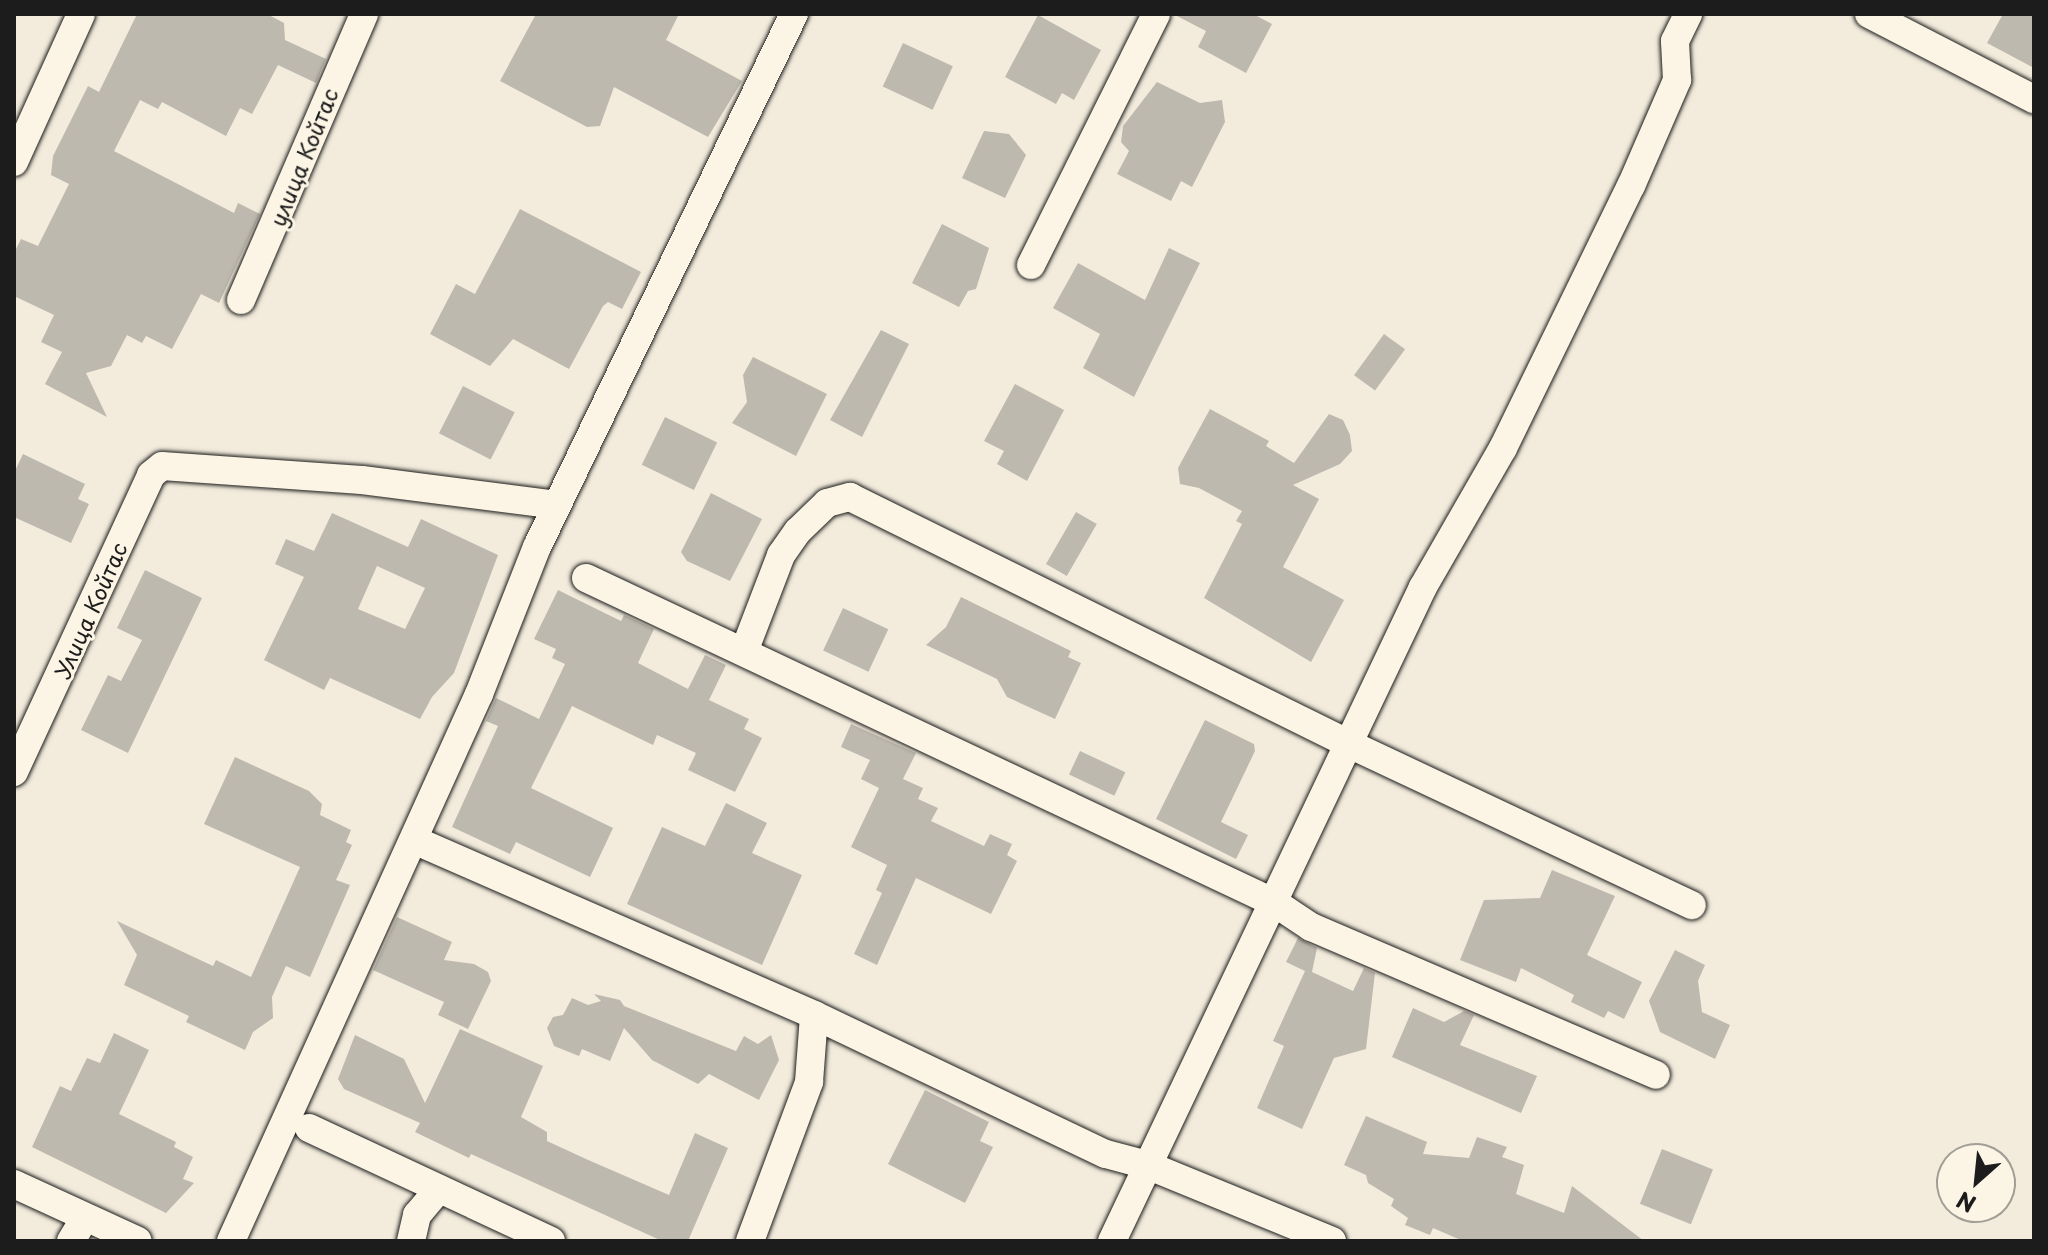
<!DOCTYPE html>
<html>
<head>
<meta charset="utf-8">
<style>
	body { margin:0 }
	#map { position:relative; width:2048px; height:1255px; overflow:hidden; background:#f3ecdd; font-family:"Playpen Sans",sans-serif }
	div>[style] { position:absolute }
	.building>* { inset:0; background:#beb9ae; transform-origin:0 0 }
	.roads { filter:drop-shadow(0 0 2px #1c1c1c) drop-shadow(0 0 2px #1c1c1c) }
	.minor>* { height:28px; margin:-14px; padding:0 14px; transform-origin:14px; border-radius:14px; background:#fcf5e5 }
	span { translate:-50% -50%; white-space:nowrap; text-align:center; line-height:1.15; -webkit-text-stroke:6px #fcf5e5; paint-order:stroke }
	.street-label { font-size:22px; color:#1c1c1c }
	.frame { position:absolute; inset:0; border:16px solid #1c1c1c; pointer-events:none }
	.north { position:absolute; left:1936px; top:1143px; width:80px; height:80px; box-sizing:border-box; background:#fcf5e5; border:2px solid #a29e95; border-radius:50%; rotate:207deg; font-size:22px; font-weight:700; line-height:32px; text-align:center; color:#1c1c1c }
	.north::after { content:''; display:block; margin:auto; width:28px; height:36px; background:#1c1c1c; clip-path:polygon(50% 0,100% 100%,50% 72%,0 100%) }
</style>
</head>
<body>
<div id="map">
	<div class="building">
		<i style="clip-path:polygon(137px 14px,267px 14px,284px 23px,285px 40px,326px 59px,316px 83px,278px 65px,252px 114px,240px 108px,226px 136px,162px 102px,158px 109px,140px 100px,114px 151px,234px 213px,238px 203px,260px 214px,219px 303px,201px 294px,172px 349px,146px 336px,142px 343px,127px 335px,111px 366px,86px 373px,107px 417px,45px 384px,62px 352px,41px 342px,54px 315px,14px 296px,14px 253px,21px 239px,38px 246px,69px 184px,51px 175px,53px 156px,88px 86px,99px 92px)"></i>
		<i style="clip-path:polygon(536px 14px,679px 14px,666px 40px,742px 81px,708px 137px,614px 87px,600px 126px,587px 127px,500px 81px)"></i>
		<i style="clip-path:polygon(1173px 14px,1253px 14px,1272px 24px,1246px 73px,1198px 47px,1206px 31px)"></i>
		<i style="clip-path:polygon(2003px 14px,2034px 14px,2034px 68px,1987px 43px)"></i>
		<i style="clip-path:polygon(1038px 15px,1101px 50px,1074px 100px,1062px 93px,1056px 104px,1005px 77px)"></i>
		<i style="left:903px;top:43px;width:55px;height:48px;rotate:25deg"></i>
		<i style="clip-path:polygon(1157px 82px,1200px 103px,1222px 100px,1225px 122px,1192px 187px,1181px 181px,1171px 201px,1117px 174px,1129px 151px,1121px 142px,1123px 126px)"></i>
		<i style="clip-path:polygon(984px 131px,1009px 134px,1026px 155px,1005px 198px,962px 178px)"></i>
		<i style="clip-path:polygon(520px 209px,641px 272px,622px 309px,608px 302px,603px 306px,569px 369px,513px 339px,490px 366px,430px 334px,456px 284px,475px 294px)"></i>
		<i style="clip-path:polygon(942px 224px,989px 248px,976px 289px,968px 291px,959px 307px,912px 283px)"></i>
		<i style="clip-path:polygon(1169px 248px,1200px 263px,1134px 397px,1083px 368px,1100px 334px,1053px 308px,1078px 263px,1145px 300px)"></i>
		<i style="clip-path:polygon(881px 330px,909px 344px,862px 437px,830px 420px)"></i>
		<i style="left:1384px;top:334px;width:26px;height:51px;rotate:36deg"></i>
		<i style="clip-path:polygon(753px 357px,827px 394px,796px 456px,732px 423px,747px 402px,743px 375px)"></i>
		<i style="clip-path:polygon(1015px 384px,1064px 410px,1027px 481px,997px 464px,1004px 451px,984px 441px)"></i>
		<i style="left:463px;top:386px;width:58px;height:53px;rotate:27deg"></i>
		<i style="clip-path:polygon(1210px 409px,1269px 441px,1266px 446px,1294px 463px,1329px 414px,1343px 420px,1350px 435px,1352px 451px,1340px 464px,1293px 485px,1319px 499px,1283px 567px,1344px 600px,1311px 662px,1204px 598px,1242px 524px,1236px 521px,1242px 511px,1199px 488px,1180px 484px,1178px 468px)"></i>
		<i style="left:665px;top:417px;width:58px;height:53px;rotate:26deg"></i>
		<i style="clip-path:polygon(23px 454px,85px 484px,78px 499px,89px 504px,71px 543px,14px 517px,14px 473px)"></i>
		<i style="clip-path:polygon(711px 493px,762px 519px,730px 581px,687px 561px,681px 552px)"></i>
		<i style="left:1076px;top:512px;width:24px;height:60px;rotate:30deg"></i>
		<i style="clip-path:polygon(evenodd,332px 513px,408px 547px,421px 519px,498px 555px,454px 673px,432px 697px,420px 719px,330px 678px,324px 690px,264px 660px,304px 577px,275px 564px,286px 539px,314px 551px,332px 513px,377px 566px,425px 588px,405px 629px,358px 609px,377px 566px)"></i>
		<i style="clip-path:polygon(145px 570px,202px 598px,128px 753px,81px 730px,108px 675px,121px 681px,142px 640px,117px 628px)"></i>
		<i style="clip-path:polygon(558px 590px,621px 621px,624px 615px,654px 629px,638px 663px,688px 689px,705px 655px,726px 665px,709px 700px,749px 719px,744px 729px,762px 738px,735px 792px,688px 770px,696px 753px,657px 735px,653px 745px,572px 706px,531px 788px,613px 828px,590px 877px,516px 842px,510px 854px,452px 827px,498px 726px,486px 721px,496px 698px,539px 719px,565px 664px,552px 658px,556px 649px,534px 639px)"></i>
		<i style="clip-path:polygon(961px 597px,1071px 651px,1068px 657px,1081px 663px,1055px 719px,1007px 697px,997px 679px,926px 645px,946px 627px)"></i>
		<i style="left:843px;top:608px;width:50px;height:47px;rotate:25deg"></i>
		<i style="clip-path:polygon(1205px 720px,1254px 744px,1255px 751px,1221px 822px,1248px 835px,1236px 859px,1156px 819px)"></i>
		<i style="clip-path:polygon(851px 724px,916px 753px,903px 779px,923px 788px,918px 799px,938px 808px,931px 821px,984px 846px,990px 834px,1012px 844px,1007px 855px,1017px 861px,991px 914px,916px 878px,877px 965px,854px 954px,882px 893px,876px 890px,887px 865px,851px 847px,879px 788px,861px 779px,870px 760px,841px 747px)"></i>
		<i style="left:1080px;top:751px;width:50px;height:26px;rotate:25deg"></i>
		<i style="clip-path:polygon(235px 757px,309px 791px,322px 804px,320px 815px,351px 830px,346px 842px,352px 845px,336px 880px,350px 885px,310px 977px,286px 966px,272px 997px,273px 1018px,253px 1032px,245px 1050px,186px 1022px,189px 1016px,124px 985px,137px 955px,117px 921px,213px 966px,216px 960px,251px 977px,300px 867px,204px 824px)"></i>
		<i style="clip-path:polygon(726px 803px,767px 823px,752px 853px,802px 875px,762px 965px,627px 904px,662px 827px,705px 846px)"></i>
		<i style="clip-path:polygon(1552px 870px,1615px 896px,1587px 955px,1642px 982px,1624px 1019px,1608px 1011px,1604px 1018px,1594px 1013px,1571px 1002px,1574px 995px,1521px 968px,1516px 982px,1460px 960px,1484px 900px,1540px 898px)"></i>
		<i style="clip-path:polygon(397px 917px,452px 942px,444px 960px,474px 964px,488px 972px,491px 981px,468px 1029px,438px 1015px,444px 1002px,373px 970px)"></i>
		<i style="clip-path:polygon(1298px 938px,1317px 948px,1312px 972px,1353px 991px,1364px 968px,1375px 973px,1366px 1049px,1334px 1058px,1302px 1129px,1257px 1108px,1284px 1046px,1273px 1041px,1305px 971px,1286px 962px)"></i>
		<i style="clip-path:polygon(1675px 950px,1705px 965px,1698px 981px,1702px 1012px,1730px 1025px,1715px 1059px,1660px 1032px,1649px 1001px)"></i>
		<i style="clip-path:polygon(594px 994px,620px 1000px,624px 1006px,736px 1051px,744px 1036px,758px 1044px,771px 1035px,779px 1060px,759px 1100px,709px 1074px,698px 1084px,652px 1060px,624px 1028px,610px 1061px,582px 1049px,579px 1056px,554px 1046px,547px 1028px,553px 1017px,563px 1015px,572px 998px,588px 1005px,601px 1001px)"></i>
		<i style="clip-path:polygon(1413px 1008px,1444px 1022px,1464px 1011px,1474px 1015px,1460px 1045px,1537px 1076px,1521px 1113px,1392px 1057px)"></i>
		<i style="clip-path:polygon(460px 1029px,543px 1066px,521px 1117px,547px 1132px,547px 1141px,586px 1159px,669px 1195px,695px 1133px,728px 1148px,688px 1241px,662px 1241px,471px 1154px,469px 1158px,415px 1132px,420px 1123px,344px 1089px,338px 1079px,355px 1035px,404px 1059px,425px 1103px)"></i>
		<i style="clip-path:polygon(114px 1033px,149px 1050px,119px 1114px,176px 1142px,174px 1147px,193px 1157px,183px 1179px,194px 1183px,166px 1213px,32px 1147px,60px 1086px,71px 1091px,87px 1058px,100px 1063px)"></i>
		<i style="clip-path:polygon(925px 1090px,989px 1122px,980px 1141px,993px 1147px,965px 1203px,888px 1164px)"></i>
		<i style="clip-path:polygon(1366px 1116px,1427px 1142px,1423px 1154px,1469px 1158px,1477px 1137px,1507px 1147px,1502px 1157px,1524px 1165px,1516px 1194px,1564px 1213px,1572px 1186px,1644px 1241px,1463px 1241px,1433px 1228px,1430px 1235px,1405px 1225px,1408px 1218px,1391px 1206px,1394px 1199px,1368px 1183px,1366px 1175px,1344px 1165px)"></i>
		<i style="left:1662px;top:1149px;width:55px;height:59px;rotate:22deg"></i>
	</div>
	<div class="roads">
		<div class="minor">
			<i style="left:1869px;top:14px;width:186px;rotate:27.3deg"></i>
			<i style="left:14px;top:162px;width:162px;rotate:-65.6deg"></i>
			<i style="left:1031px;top:265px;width:280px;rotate:-63.5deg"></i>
			<i style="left:241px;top:300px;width:311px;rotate:-66.7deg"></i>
			<i style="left:586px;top:578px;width:762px;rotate:25.25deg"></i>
			<i style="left:1275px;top:903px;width:43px;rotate:33.7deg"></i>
			<i style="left:1311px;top:927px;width:375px;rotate:23.2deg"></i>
			<i style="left:745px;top:649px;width:101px;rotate:-69deg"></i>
			<i style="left:781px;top:555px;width:29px;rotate:-55deg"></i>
			<i style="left:798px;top:531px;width:40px;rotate:-44deg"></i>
			<i style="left:827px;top:503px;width:24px;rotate:-15deg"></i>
			<i style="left:850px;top:497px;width:555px;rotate:26.33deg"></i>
			<i style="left:1347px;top:743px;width:381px;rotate:25.2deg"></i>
			<i style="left:14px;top:772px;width:327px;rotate:-65.2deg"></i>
			<i style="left:151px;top:475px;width:14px;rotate:-39deg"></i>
			<i style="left:162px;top:466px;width:200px;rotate:4deg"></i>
			<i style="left:362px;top:480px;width:196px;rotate:7.3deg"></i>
			<i style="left:414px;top:840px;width:437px;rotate:23.6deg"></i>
			<i style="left:814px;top:1015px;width:323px;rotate:25.5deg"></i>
			<i style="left:1106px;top:1154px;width:42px;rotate:15deg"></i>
			<i style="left:1147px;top:1165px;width:200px;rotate:22.3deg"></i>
			<i style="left:309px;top:1128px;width:267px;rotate:25deg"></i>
			<i style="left:14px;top:1184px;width:136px;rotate:24.7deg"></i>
			<i style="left:71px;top:1241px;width:27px;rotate:-59deg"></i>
			<i style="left:231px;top:1241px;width:601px;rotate:-65.61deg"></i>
			<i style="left:479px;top:694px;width:158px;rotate:-68.5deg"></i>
			<i style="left:537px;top:547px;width:592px;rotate:-64.26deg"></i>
			<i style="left:411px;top:1241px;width:27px;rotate:-77deg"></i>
			<i style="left:417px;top:1215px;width:34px;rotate:-50deg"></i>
			<i style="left:750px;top:1241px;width:170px;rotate:-69.6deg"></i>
			<i style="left:809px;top:1082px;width:67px;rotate:-85.7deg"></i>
			<i style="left:1112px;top:1241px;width:724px;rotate:-64.57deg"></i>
			<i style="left:1423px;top:587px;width:160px;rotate:-60.1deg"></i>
			<i style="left:1503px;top:448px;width:292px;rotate:-64deg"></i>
			<i style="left:1631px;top:186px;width:116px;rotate:-66.5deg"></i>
			<i style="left:1677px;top:80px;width:39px;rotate:-93deg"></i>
			<i style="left:1675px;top:41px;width:30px;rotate:-64deg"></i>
		</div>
	</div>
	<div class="street-label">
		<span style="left:303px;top:157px;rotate:-68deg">улица Койтас</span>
		<span style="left:90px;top:610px;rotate:-66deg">Улица Койтас</span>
	</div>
	<div class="frame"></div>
	<div class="north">N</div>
</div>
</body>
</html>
